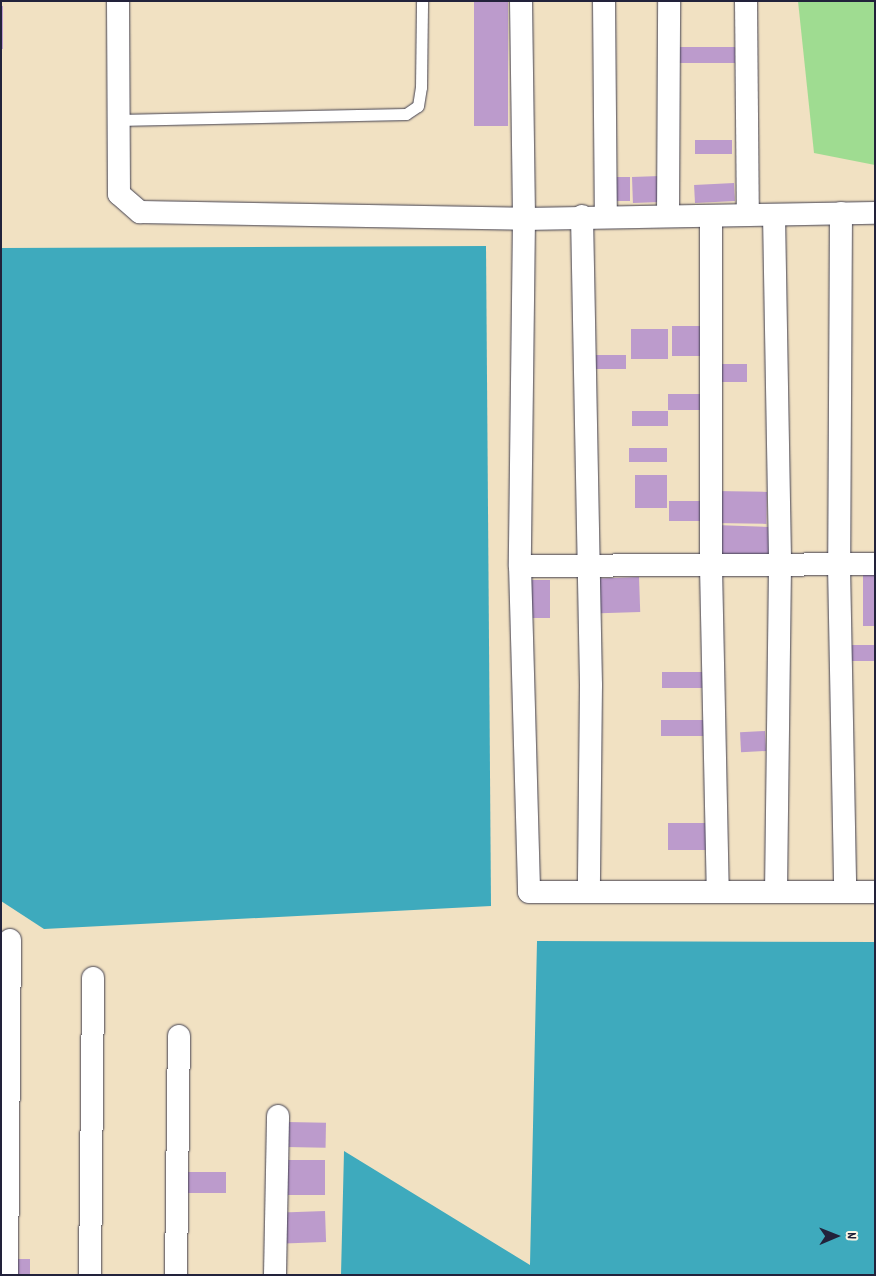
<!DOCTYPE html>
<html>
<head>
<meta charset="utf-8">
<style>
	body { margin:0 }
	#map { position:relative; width:876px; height:1276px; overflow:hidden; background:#f1e1c2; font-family:Dekko,sans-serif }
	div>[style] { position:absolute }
	.green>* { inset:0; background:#9fdc91 }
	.water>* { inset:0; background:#3eaabd }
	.building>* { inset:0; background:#bc9bcc; transform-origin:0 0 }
	.roads { filter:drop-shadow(0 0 1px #413f4f) drop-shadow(0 0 1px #413f4f) }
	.service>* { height:11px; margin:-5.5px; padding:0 5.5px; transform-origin:5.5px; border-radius:5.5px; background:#fff }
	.minor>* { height:22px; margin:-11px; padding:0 11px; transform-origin:11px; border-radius:11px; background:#fff }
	span { translate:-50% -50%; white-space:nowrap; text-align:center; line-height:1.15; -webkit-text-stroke:5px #fcf5e5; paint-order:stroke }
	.frame { position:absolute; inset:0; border:2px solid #22223b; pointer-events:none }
	.north { position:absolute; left:811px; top:1211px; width:50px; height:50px; -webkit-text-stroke:4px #fcf5e5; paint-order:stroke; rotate:89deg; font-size:14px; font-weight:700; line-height:20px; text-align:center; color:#22223b }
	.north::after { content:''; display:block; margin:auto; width:18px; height:22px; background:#22223b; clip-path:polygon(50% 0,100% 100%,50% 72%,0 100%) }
</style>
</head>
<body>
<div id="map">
	<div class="green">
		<i style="clip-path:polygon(798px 1px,875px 1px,875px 165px,814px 153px)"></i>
	</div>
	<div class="water">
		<i style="clip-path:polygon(486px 246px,491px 906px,44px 929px,1px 901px,1px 248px)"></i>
		<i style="clip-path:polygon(537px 941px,875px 942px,875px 1275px,341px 1275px,344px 1151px,530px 1265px)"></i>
	</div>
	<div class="building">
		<i style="left:474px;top:1px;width:34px;height:125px"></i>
		<i style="left:1px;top:6px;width:2px;height:43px"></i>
		<i style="left:735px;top:47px;width:16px;height:65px;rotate:90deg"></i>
		<i style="left:695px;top:140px;width:37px;height:14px"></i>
		<i style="left:660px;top:176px;width:26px;height:28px;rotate:88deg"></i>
		<i style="left:611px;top:177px;width:19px;height:24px"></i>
		<i style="left:734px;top:183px;width:18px;height:40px;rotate:87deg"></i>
		<i style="left:705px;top:326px;width:30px;height:33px;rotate:90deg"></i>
		<i style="left:631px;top:329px;width:37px;height:30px"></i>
		<i style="left:626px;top:355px;width:14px;height:38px;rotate:90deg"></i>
		<i style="left:719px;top:364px;width:28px;height:18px"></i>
		<i style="left:668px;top:394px;width:35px;height:16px"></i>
		<i style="left:632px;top:411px;width:36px;height:15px"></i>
		<i style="left:629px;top:448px;width:38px;height:14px"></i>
		<i style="left:635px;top:475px;width:32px;height:33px"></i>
		<i style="left:715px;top:491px;width:52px;height:32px;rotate:1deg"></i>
		<i style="left:703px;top:501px;width:20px;height:34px;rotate:90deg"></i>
		<i style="left:770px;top:527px;width:32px;height:55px;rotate:92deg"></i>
		<i style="left:863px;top:574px;width:12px;height:52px"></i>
		<i style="left:639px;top:577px;width:35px;height:40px;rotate:88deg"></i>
		<i style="left:526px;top:580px;width:24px;height:38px"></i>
		<i style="left:875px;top:645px;width:16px;height:29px;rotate:90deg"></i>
		<i style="left:707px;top:672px;width:16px;height:45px;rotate:90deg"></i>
		<i style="left:661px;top:720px;width:44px;height:16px"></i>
		<i style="left:765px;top:731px;width:20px;height:25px;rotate:87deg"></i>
		<i style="left:668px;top:823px;width:38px;height:27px"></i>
		<i style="left:287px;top:1122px;width:39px;height:25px;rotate:1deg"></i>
		<i style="left:282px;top:1160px;width:43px;height:35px"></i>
		<i style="left:183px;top:1172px;width:43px;height:21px"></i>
		<i style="left:325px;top:1211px;width:31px;height:42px;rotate:88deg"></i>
		<i style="left:11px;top:1259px;width:19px;height:16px"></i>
	</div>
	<div class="roads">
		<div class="service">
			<i style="left:117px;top:120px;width:289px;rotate:-1.2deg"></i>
			<i style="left:406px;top:114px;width:14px;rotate:-34deg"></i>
			<i style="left:418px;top:106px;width:19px;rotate:-81deg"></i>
			<i style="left:421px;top:87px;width:86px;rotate:-89.3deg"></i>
		</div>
		<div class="minor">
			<i style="left:118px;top:1px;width:193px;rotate:89.7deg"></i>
			<i style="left:119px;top:194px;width:28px;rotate:41deg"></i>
			<i style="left:140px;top:212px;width:384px;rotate:1deg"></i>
			<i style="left:524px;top:219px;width:351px;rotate:-1deg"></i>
			<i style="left:521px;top:1px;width:218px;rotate:89.2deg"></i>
			<i style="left:524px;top:219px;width:347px;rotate:90.7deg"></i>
			<i style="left:520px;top:566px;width:326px;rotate:88.4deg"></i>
			<i style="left:529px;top:892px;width:346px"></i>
			<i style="left:604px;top:1px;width:216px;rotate:89.5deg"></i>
			<i style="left:746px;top:1px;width:214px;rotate:89.5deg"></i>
			<i style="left:841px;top:213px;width:353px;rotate:90.3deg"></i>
			<i style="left:839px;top:566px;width:325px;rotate:88.9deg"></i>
			<i style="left:774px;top:215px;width:351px;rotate:89deg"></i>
			<i style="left:780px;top:566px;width:324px;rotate:90.7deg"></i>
			<i style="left:582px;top:216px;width:469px;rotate:88.9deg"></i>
			<i style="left:591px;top:685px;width:205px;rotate:90.6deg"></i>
			<i style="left:668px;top:216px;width:215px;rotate:-89.7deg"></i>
			<i style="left:711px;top:217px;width:350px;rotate:90deg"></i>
			<i style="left:711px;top:567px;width:323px;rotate:88.8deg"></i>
			<i style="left:520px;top:566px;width:355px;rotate:-0.3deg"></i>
			<i style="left:7px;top:1275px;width:335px;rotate:-89.5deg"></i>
			<i style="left:90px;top:1275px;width:297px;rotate:-89.4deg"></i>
			<i style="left:176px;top:1275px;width:239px;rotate:-89.3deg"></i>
			<i style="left:275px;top:1275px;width:159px;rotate:-88.9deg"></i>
		</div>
	</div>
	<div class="frame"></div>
	<div class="north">N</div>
</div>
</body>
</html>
